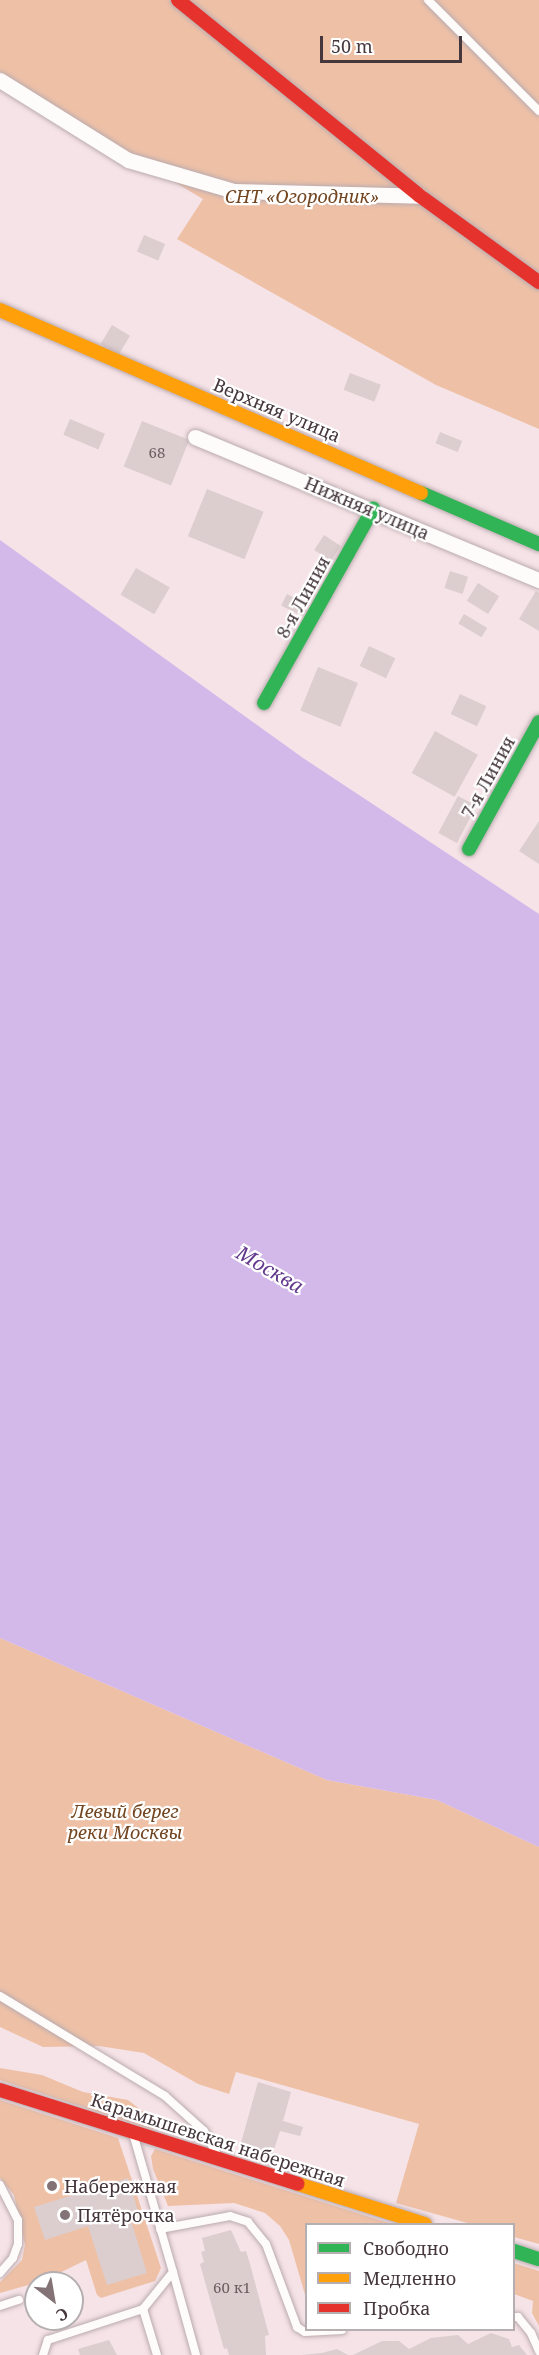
<!DOCTYPE html>
<html>
<head>
<meta charset="utf-8">
<style>
	body { margin:0 }
	#map { position:relative; width:539px; height:2355px; overflow:hidden; background:#f6e3e7; font-family:"Noto Serif",serif }
	div>[style] { position:absolute }
	.green>* { inset:0; background:#eec1a7 }
	.water>* { inset:0; background:#d3b8ea }
	.building>* { inset:0; background:#dccdce; transform-origin:0 0 }
	.roads { filter:drop-shadow(0 0 2px #baabaf) drop-shadow(0 0 2px #baabaf) }
	.lane>* { height:8px; margin:-4px; padding:0 4px; transform-origin:4px; border-radius:4px; background:#fefbfb }
	.street>* { height:15px; margin:-7.5px; padding:0 7.5px; transform-origin:7.5px; border-radius:7.5px; background:#fefbfb }
	.fast>* { height:14px; margin:-7px; padding:0 7px; transform-origin:7px; border-radius:7px; background:#30b455 }
	.slow>* { height:14px; margin:-7px; padding:0 7px; transform-origin:7px; border-radius:7px; background:#ff9f0a }
	.jam>* { height:14px; margin:-7px; padding:0 7px; transform-origin:7px; border-radius:7px; background:#e5322d }
	.dots>* { width:16px; height:16px; translate:-50% -50%; box-sizing:border-box; border:3px solid #fff; border-radius:50% }
	span { translate:-50% -50%; white-space:nowrap; text-align:center; line-height:1.15; -webkit-text-stroke:4.5px #fff; paint-order:stroke }
	.number-label { font-size:15px; color:#6c5d60 }
	.number-label span { -webkit-text-stroke-width:0 }
	.park-label { font-size:18px; color:#734621; font-style:italic }
	.street-label { font-size:18px; color:#45373b }
	.poi-label { font-size:18px; color:#45373b }
	.left { translate:0 -50%; text-align:left }
	.water-label { font-size:20px; color:#62398c; font-style:italic }
	.legend { position:absolute; left:305px; top:2223px; width:210px; height:108px; box-sizing:border-box; background:#fff; border:2px solid #b5afb1; margin:0; padding:8px 10px; list-style:none; font-size:18px; color:#45373b }
	.legend li { display:flex; align-items:center; gap:12px; height:30px }
	.legend b { width:30px; border:2px solid #b5afb1 }
	.north { position:absolute; left:24px; top:2271px; width:60px; height:60px; box-sizing:border-box; background:#fff; border:2px solid #b5afb1; border-radius:50%; rotate:149deg; font-size:16px; font-weight:700; line-height:24px; text-align:center; color:#45373b }
	.north::after { content:''; display:block; margin:auto; width:21px; height:27px; background:#837377; clip-path:polygon(50% 0,100% 100%,50% 72%,0 100%) }
	.scale { position:absolute; left:320px; top:36px; width:142px; height:27px; box-sizing:border-box; border:3px solid #45373b; border-top:0; padding-left:8px; font-size:18px; line-height:21px; white-space:nowrap; color:#45373b; -webkit-text-stroke:4px #fff; paint-order:stroke }
</style>
</head>
<body>
<div id="map">
	<div class="green">
		<i style="clip-path:polygon(0 0,539px 0,539px 429px,436px 385px,177px 239px,203px 199px,0 78px)"></i>
		<i style="clip-path:polygon(0 1638px,327px 1780px,437px 1800px,539px 1847px,539px 2244px,514px 2237px,514px 2224px,471px 2224px,396px 2203px,419px 2124px,236px 2072px,229px 2094px,198px 2084px,144px 2053px,99px 2046px,43px 2047px,0 2027px)"></i>
		<i style="clip-path:polygon(0 2068px,42px 2075px,83px 2092px,128px 2100px,145px 2113px,154px 2130px,0 2080px)"></i>
		<i style="clip-path:polygon(0 2100px,118px 2138px,161px 2268px,155px 2281px,101px 2298px,97px 2295px,86px 2260px,43px 2281px,0 2293px,0 2282px,22px 2260px,25px 2245px,14px 2195px,0 2178px)"></i>
		<i style="clip-path:polygon(155px 2149px,392px 2224px,306px 2224px,306px 2298px,289px 2240px,280px 2226px,265px 2213px,234px 2203px,168px 2206px,153px 2169px,151px 2156px)"></i>
		<i style="clip-path:polygon(514px 2263px,539px 2271px,539px 2326px,532px 2313px,533px 2301px,514px 2294px)"></i>
	</div>
	<div class="water">
		<i style="clip-path:polygon(0 540px,303px 758px,539px 914px,539px 1847px,437px 1800px,327px 1780px,0 1638px)"></i>
	</div>
	<div class="building">
		<i style="left:144px;top:235px;width:23px;height:18px;rotate:23deg"></i>
		<i style="left:112px;top:325px;width:21px;height:22px;rotate:31deg"></i>
		<i style="left:350px;top:373px;width:33px;height:18px;rotate:21deg"></i>
		<i style="left:70px;top:419px;width:38px;height:17px;rotate:23deg"></i>
		<i style="left:142px;top:421px;width:51px;height:49px;rotate:22deg"></i>
		<i style="left:440px;top:432px;width:24px;height:12px;rotate:22deg"></i>
		<i style="left:207px;top:489px;width:61px;height:51px;rotate:22deg"></i>
		<i style="left:324px;top:535px;width:20px;height:18px;rotate:33deg"></i>
		<i style="left:136px;top:568px;width:39px;height:31px;rotate:30deg"></i>
		<i style="left:450px;top:571px;width:19px;height:18px;rotate:18deg"></i>
		<i style="left:478px;top:583px;width:25px;height:21px;rotate:32deg"></i>
		<i style="clip-path:polygon(536px 591px,539px 593px,539px 631px,519px 619px)"></i>
		<i style="left:287px;top:594px;width:22px;height:13px;rotate:27deg"></i>
		<i style="left:464px;top:614px;width:27px;height:11px;rotate:31deg"></i>
		<i style="left:369px;top:646px;width:29px;height:22px;rotate:25deg"></i>
		<i style="left:318px;top:667px;width:43px;height:47px;rotate:22deg"></i>
		<i style="left:460px;top:694px;width:29px;height:22px;rotate:25deg"></i>
		<i style="left:435px;top:731px;width:49px;height:48px;rotate:29deg"></i>
		<i style="left:458px;top:796px;width:21px;height:42px;rotate:28deg"></i>
		<i style="clip-path:polygon(539px 821px,539px 864px,519px 851px)"></i>
		<i style="clip-path:polygon(258px 2082px,291px 2092px,283px 2121px,303px 2127px,300px 2136px,280px 2131px,271px 2159px,239px 2150px)"></i>
		<i style="clip-path:polygon(128px 2178px,138px 2211px,129px 2214px,147px 2273px,107px 2285px,88px 2226px,45px 2240px,34px 2207px)"></i>
		<i style="clip-path:polygon(231px 2230px,241px 2252px,246px 2251px,250px 2264px,269px 2335px,265px 2336px,266px 2355px,229px 2355px,227px 2348px,224px 2349px,200px 2264px,204px 2262px,201px 2252px,205px 2251px,202px 2238px)"></i>
		<i style="clip-path:polygon(491px 2333px,509px 2339px,512px 2347px,519px 2345px,527px 2355px,353px 2355px,382px 2341px,399px 2341px,409px 2349px,431px 2338px,458px 2335px,468px 2344px)"></i>
		<i style="clip-path:polygon(109px 2340px,117px 2355px,80px 2355px,78px 2349px)"></i>
		<i style="clip-path:polygon(337px 2349px,348px 2355px,302px 2355px,322px 2353px)"></i>
	</div>
	<div class="roads">
		<div class="lane">
			<i style="left:428px;top:0;width:157px;rotate:45deg"></i>
			<i style="left:0;top:1996px;width:193px;rotate:31.2deg"></i>
			<i style="left:165px;top:2096px;width:52px;rotate:41.9deg"></i>
			<i style="left:204px;top:2131px;width:25px;rotate:61deg"></i>
			<i style="left:134px;top:2137px;width:141px;rotate:73.9deg"></i>
			<i style="left:173px;top:2272px;width:48px;rotate:129deg"></i>
			<i style="left:143px;top:2309px;width:48px;rotate:73.1deg"></i>
			<i style="left:0;top:2185px;width:39px;rotate:63deg"></i>
			<i style="left:18px;top:2220px;width:24px;rotate:90deg"></i>
			<i style="left:18px;top:2244px;width:15px;rotate:110deg"></i>
			<i style="left:13px;top:2258px;width:20px;rotate:131deg"></i>
			<i style="left:160px;top:2229px;width:71px;rotate:-10.5deg"></i>
			<i style="left:230px;top:2216px;width:19px;rotate:18deg"></i>
			<i style="left:248px;top:2222px;width:28px;rotate:51deg"></i>
			<i style="left:266px;top:2244px;width:89px;rotate:69.5deg"></i>
			<i style="left:297px;top:2327px;width:9px;rotate:32deg"></i>
			<i style="left:305px;top:2332px;width:37px;rotate:-3deg"></i>
			<i style="left:173px;top:2272px;width:86px;rotate:74.5deg"></i>
			<i style="left:0;top:2306px;width:20px;rotate:-18deg"></i>
			<i style="left:514px;top:2317px;width:4px"></i>
			<i style="left:518px;top:2317px;width:21px;rotate:51deg"></i>
			<i style="left:531px;top:2333px;width:20px;rotate:66deg"></i>
			<i style="left:43px;top:2355px;width:16px;rotate:-72deg"></i>
			<i style="left:48px;top:2340px;width:100px;rotate:-18.1deg"></i>
		</div>
		<div class="street">
			<i style="left:0;top:80px;width:151px;rotate:32deg"></i>
			<i style="left:128px;top:160px;width:110px;rotate:16.3deg"></i>
			<i style="left:234px;top:191px;width:186px;rotate:1.5deg"></i>
			<i style="left:195px;top:437px;width:373px;rotate:22.6deg"></i>
		</div>
		<div class="fast">
			<i style="left:421px;top:493px;width:129px;rotate:23.4deg"></i>
			<i style="left:264px;top:703px;width:223px;rotate:-60.7deg"></i>
			<i style="left:469px;top:849px;width:145px;rotate:-61.1deg"></i>
			<i style="left:514px;top:2251px;width:26px;rotate:18deg"></i>
		</div>
		<div class="slow">
			<i style="left:0;top:310px;width:459px;rotate:23.5deg"></i>
			<i style="left:298px;top:2184px;width:133px;rotate:17.5deg"></i>
		</div>
		<div class="jam">
			<i style="left:178px;top:0;width:311px;rotate:39deg"></i>
			<i style="left:420px;top:196px;width:147px;rotate:35.9deg"></i>
			<i style="left:0;top:2090px;width:312px;rotate:17.5deg"></i>
		</div>
	</div>
	<div class="dots">
		<i style="left:52px;top:2186px;background:#837377"></i>
		<i style="left:65px;top:2215px;background:#837377"></i>
	</div>
	<div class="number-label">
		<span style="left:157px;top:453px">68</span>
		<span style="left:232px;top:2288px">60 к1</span>
	</div>
	<div class="park-label">
		<span style="left:302px;top:196px">СНТ «Огородник»</span>
		<span style="left:125px;top:1822px">Левый берег<br>реки Москвы</span>
	</div>
	<div class="street-label">
		<span style="left:277px;top:410px;rotate:23deg">Верхняя улица</span>
		<span style="left:367px;top:508px;rotate:23deg">Нижняя улица</span>
		<span style="left:303px;top:597px;rotate:-61deg">8-я Линия</span>
		<span style="left:488px;top:777px;rotate:-61deg">7-я Линия</span>
		<span style="left:218px;top:2140px;rotate:18deg">Карамышевская набережная</span>
	</div>
	<div class="poi-label">
		<span class="left" style="left:64px;top:2186px">Набережная</span>
		<span class="left" style="left:77px;top:2215px">Пятёрочка</span>
	</div>
	<div class="water-label">
		<span style="left:270px;top:1269px;rotate:30deg">Москва</span>
	</div>
	<ul class="legend">
	<li><b style="height:8px;background:#30b455"></b>Свободно</li>
	<li><b style="height:8px;background:#ff9f0a"></b>Медленно</li>
	<li><b style="height:8px;background:#e5322d"></b>Пробка</li>
	</ul>
	<div class="north">С</div>
	<div class="scale">50 m</div>
</div>
</body>
</html>
